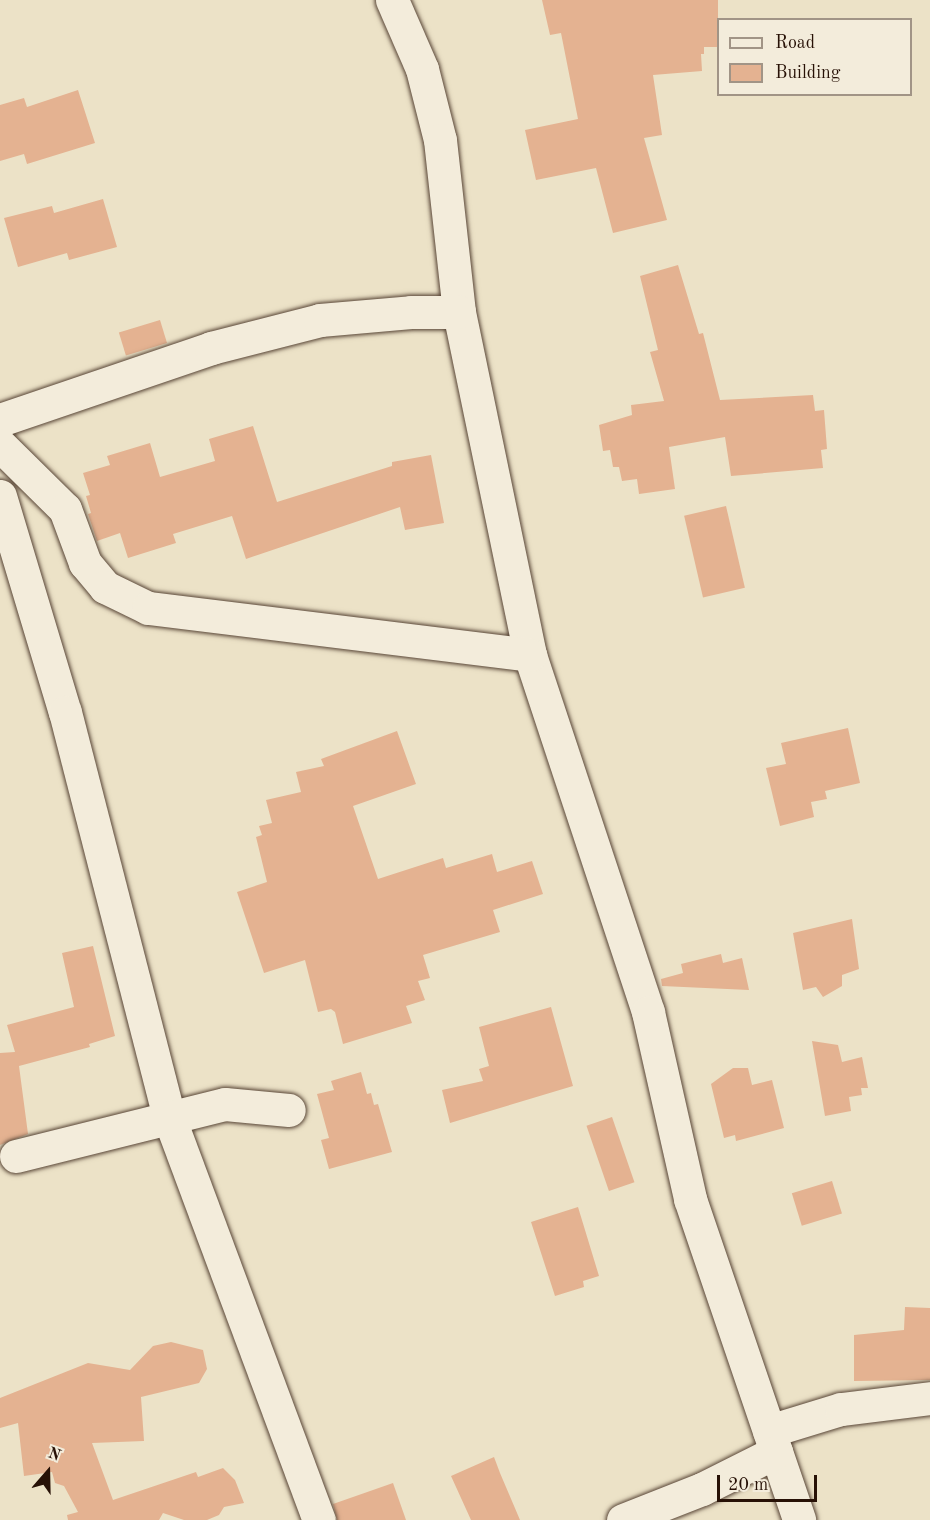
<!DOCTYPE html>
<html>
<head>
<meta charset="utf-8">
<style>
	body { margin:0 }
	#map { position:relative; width:930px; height:1520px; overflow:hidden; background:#ece2c7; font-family:"Old Standard TT",serif }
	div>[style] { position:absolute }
	.building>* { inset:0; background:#e4b291; transform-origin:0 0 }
	.roads { filter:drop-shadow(0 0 2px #584536) drop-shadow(0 0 2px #584536) }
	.street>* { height:33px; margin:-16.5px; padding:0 16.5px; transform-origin:16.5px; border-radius:16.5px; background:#f3ecdb }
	span { translate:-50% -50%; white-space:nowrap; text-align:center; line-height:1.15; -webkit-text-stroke:4.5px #f3ecdb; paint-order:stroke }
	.legend { position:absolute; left:717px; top:18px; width:195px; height:78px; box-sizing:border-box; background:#f3ecdb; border:2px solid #a19486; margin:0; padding:8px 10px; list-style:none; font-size:18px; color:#271106 }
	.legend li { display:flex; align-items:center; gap:12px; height:30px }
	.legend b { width:30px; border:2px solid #a19486 }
	.north { position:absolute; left:18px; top:1442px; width:60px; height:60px; -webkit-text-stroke:4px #f3ecdb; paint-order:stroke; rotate:20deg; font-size:16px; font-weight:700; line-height:24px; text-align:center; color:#271106 }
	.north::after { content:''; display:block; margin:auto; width:21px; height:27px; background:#271106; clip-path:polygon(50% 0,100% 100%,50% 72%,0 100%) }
	.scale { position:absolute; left:717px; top:1475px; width:100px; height:27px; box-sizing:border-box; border:3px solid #271106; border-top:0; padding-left:8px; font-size:18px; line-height:21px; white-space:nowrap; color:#271106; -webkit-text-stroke:4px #f3ecdb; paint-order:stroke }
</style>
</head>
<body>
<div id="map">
	<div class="building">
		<i style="clip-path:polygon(542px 0,718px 0,718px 47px,704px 47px,704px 54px,701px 54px,702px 71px,653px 75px,662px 135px,644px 138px,667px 220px,613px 233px,596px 168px,536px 180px,525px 130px,578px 119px,561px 33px,550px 35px)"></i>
		<i style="clip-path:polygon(78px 90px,95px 143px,27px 164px,24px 154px,0 161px,0 105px,24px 98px,27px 107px)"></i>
		<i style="clip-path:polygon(103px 199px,117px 247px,69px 260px,67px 253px,18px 267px,4px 218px,52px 206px,54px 213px)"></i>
		<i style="clip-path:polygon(678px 265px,699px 334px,703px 333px,720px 400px,813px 395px,815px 411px,824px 410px,827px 449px,821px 450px,823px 468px,731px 476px,725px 437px,669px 447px,675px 489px,639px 494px,637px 479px,622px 481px,619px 467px,613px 467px,610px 450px,603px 451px,599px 425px,632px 415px,631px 405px,664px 401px,650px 352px,658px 350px,640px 276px)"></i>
		<i style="left:160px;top:320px;width:24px;height:43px;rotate:73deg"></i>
		<i style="clip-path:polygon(253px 426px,277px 502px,392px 466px,392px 462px,431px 455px,444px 523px,405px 530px,400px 507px,246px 559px,232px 516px,173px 534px,176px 543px,128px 558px,120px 533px,97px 541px,88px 514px,91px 513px,86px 496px,90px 495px,83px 473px,110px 465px,107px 456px,150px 443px,160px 477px,215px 461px,209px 439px)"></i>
		<i style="left:726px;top:506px;width:84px;height:43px;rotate:77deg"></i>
		<i style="clip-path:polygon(848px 728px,860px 783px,825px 791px,827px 799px,811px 802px,814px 817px,780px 826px,766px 768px,786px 764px,781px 743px)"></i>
		<i style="clip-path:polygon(397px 731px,416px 784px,353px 806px,378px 879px,443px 858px,446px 868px,492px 854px,497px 872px,532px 861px,543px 894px,493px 910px,500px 932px,423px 955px,430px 978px,418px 981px,425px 1000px,406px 1006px,412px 1023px,343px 1044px,335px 1012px,331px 1009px,318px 1012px,305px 960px,264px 973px,237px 892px,267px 882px,256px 837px,262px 835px,259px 826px,272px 823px,266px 800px,301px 792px,296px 772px,324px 766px,321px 759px)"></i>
		<i style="clip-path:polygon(852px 919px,859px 969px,842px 975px,842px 986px,823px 997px,816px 987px,803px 990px,793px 933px)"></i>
		<i style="clip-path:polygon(93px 946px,115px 1036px,89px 1044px,90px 1047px,19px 1066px,28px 1134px,0 1145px,0 1053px,15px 1052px,7px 1025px,74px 1007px,62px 953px)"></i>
		<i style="clip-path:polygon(721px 954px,723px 963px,742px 958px,749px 990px,662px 986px,661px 979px,683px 973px,681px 964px)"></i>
		<i style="clip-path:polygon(551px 1007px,573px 1086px,450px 1123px,442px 1090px,483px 1081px,479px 1069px,489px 1066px,479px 1027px)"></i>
		<i style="clip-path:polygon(812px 1041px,838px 1045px,842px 1062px,862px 1057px,868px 1088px,861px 1088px,862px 1095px,849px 1097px,851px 1111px,825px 1116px)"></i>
		<i style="clip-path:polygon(733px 1068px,748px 1068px,752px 1085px,772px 1080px,784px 1128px,736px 1141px,735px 1135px,724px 1138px,711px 1084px)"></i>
		<i style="clip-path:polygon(361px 1072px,367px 1094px,371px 1093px,374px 1105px,378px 1104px,392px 1152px,329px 1169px,321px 1140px,329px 1138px,317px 1094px,334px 1090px,331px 1081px)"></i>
		<i style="left:612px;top:1117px;width:69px;height:27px;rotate:71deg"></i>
		<i style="left:832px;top:1181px;width:34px;height:42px;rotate:73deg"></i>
		<i style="clip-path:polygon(578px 1207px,599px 1276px,583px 1281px,584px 1287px,555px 1296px,531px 1222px)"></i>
		<i style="clip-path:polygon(905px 1307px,930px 1308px,930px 1380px,854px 1381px,854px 1335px,904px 1330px)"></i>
		<i style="clip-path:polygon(171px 1342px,203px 1350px,207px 1369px,199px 1383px,141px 1397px,144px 1441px,92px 1443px,113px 1500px,196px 1472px,198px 1477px,223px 1468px,235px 1480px,244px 1503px,224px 1507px,219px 1515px,207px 1520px,184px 1520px,163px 1513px,159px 1520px,68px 1520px,67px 1515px,78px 1512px,64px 1486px,55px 1483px,52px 1472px,24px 1476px,18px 1423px,0 1428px,0 1398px,88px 1363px,130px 1370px,153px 1346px)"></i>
		<i style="clip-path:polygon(494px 1457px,500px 1473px,520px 1520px,471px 1520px,451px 1476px)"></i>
		<i style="clip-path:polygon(393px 1483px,406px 1520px,337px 1520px,333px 1504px)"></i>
	</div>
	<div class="roads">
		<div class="street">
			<i style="left:392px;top:0;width:75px;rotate:66.5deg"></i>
			<i style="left:422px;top:69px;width:73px;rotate:75.8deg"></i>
			<i style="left:440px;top:140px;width:173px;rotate:83.7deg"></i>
			<i style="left:459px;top:312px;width:350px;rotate:78.3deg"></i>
			<i style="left:530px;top:655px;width:376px;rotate:71.7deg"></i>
			<i style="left:648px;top:1012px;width:192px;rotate:77.3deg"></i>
			<i style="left:690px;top:1199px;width:339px;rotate:71.2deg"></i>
			<i style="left:0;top:420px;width:223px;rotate:-18.8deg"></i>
			<i style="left:211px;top:348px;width:113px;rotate:-14.4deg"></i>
			<i style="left:320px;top:320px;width:91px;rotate:-5deg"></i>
			<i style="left:411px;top:312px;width:48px"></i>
			<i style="left:0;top:445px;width:91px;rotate:44.6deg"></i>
			<i style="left:65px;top:509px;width:58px;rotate:69.7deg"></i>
			<i style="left:85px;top:563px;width:31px;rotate:50deg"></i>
			<i style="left:105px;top:587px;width:48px;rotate:26deg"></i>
			<i style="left:148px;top:608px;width:385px;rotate:7deg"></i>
			<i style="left:0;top:496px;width:226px;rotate:73.3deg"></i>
			<i style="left:65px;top:712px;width:418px;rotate:75.6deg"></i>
			<i style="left:169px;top:1117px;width:430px;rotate:69.6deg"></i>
			<i style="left:16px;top:1156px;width:215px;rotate:-14deg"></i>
			<i style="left:225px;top:1104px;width:64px;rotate:5.4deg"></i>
			<i style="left:769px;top:1431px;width:75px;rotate:-17deg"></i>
			<i style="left:841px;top:1409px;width:90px;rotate:-7deg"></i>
			<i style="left:623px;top:1520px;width:85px;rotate:-21.4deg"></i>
			<i style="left:702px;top:1489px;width:83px;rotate:-26.6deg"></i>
		</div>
	</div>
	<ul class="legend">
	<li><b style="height:8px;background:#f3ecdb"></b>Road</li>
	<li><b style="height:16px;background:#e4b291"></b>Building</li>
	</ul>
	<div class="north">N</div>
	<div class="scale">20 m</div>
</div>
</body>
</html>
